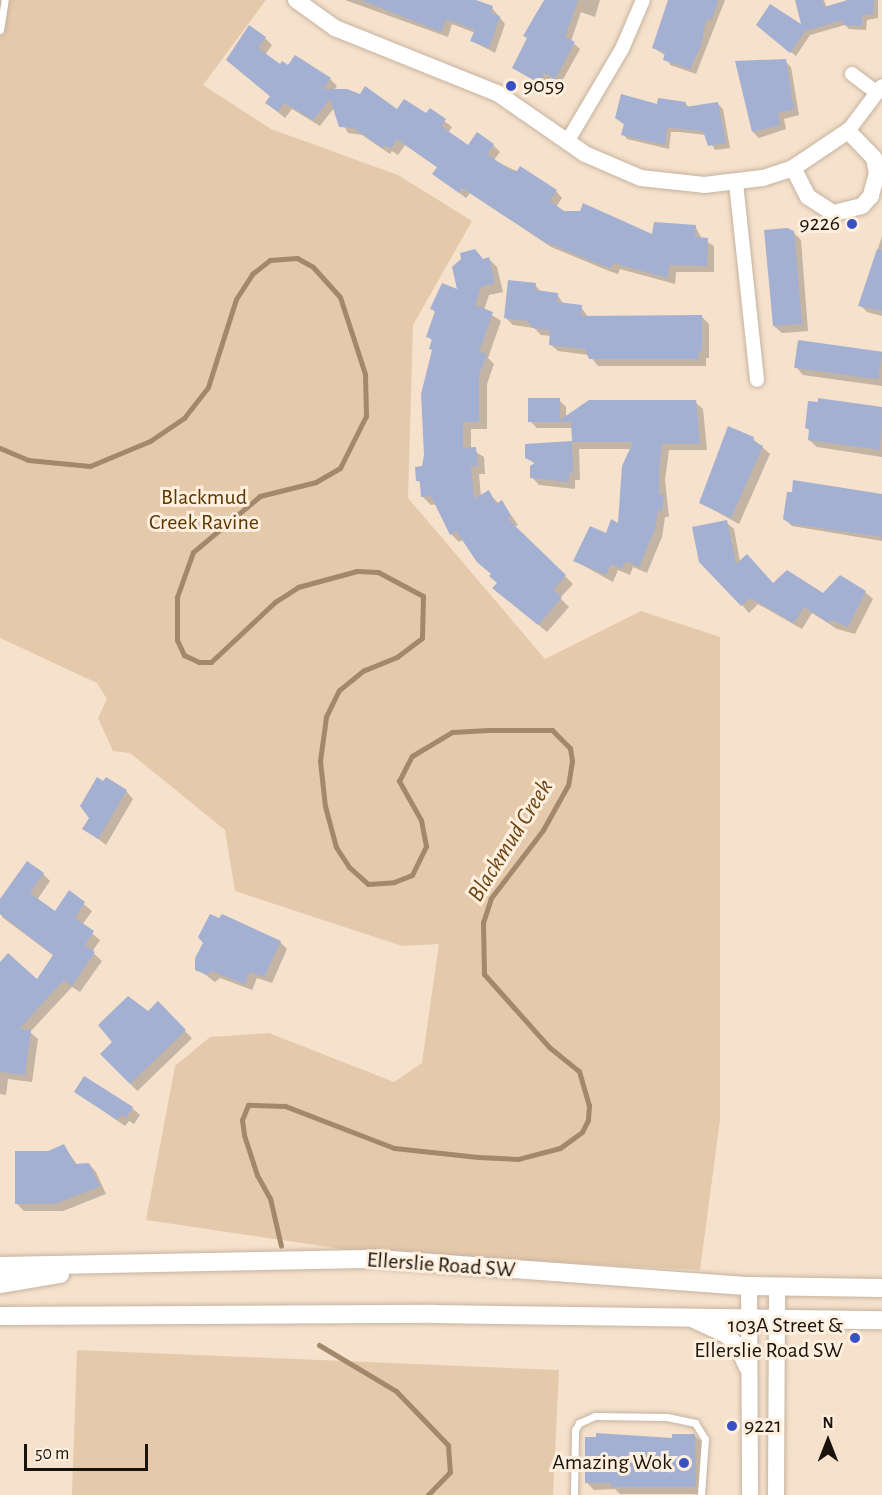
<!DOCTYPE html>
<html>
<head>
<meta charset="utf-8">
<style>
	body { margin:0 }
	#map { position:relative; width:882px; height:1495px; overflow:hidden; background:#f5e1cc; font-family:"Alegreya Sans",sans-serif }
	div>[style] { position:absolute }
	.green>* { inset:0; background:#e5c9ab }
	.shadow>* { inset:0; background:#0003; transform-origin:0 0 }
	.stream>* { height:5px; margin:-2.5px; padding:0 2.5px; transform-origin:2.5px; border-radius:2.5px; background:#a2896c }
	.building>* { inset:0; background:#a3b0d2; transform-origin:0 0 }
	.roads { filter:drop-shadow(0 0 2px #c6b39f) drop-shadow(0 0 2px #c6b39f) }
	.service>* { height:7px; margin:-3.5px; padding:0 3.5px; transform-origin:3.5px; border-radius:3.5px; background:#fff }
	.minor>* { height:14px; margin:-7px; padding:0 7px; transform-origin:7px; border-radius:7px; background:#fff }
	.tertiary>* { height:16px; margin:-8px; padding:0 8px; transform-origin:8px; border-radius:8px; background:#fff }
	.secondary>* { height:18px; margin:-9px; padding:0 9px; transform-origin:9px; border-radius:9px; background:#fff }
	.dots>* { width:16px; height:16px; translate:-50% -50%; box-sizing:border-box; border:3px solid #ffefde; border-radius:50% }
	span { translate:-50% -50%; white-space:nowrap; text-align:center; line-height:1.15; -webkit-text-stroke:6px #ffefde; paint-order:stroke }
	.poi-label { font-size:22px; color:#19130b }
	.left { translate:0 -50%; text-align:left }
	.right { translate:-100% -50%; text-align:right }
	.park-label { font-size:22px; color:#5c3800 }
	.street-label { font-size:22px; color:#19130b }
	.water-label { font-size:24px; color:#6b4614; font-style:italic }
	.north { position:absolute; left:798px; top:1411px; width:60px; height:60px; -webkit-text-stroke:4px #ffefde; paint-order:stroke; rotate:0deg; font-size:16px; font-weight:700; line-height:24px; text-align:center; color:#19130b }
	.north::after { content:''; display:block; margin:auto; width:21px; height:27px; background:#19130b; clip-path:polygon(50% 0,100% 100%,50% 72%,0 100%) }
	.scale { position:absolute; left:24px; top:1444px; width:124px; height:27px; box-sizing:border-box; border:3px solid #19130b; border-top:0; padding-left:8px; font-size:18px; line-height:21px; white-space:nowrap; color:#19130b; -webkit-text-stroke:4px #ffefde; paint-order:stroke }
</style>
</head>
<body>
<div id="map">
	<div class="green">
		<i style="clip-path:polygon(0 0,266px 0,203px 85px,271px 129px,398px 175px,472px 221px,413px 325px,408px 498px,545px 659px,641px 611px,720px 637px,720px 1120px,700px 1270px,363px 1252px,146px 1220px,175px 1066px,210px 1037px,269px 1033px,394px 1082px,422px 1063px,439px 944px,402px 946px,235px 891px,225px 830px,130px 753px,113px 751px,98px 718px,107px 699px,97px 683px,0 638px)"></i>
		<i style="clip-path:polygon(77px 1350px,559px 1370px,553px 1495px,72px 1495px)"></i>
	</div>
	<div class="shadow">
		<i style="clip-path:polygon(345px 0,475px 0,492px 8px,505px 24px,495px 53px,472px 41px,475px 33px,452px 24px,448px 37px)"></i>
		<i style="clip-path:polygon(545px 0,600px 0,595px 17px,581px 12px,571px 41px,580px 49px,561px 83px,550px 78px,545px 87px,514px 68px)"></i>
		<i style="clip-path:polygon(670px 0,725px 0,696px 74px,670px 65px,666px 56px,654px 48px)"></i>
		<i style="clip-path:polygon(796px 0,824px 0,827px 8px,848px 0,878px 0,878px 18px,867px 20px,866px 30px,849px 29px,845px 25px,810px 35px,796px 56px,762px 29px,804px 27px)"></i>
		<i style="clip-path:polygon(265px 38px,272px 45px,265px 55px,280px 66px,288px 67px,296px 57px,330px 79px,337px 86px,334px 90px,398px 111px,427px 115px,430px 110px,452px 127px,448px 133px,469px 147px,493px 145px,500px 152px,494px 160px,556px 191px,562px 198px,556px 207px,564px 212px,654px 236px,695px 226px,702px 239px,714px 246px,714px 272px,676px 272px,675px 284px,620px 269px,618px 274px,609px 271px,551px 247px,470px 193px,466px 198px,434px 174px,438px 168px,405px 145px,398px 155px,392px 151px,390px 154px,362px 135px,348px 133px,334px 108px,320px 126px,292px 109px,285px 118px,267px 103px,271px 97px,235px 67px)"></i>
		<i style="clip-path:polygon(785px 61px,791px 67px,799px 115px,784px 119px,786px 129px,759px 138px,753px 132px)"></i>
		<i style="clip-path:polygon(685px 103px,690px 108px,718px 104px,723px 109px,730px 148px,715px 150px,706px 135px,679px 132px,671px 132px,669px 149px,627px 139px,623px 134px,625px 125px,616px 118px,658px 106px)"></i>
		<i style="clip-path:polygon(793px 232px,801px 240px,808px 331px,782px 333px,774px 326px)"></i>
		<i style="clip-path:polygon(882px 236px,882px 316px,867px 312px,860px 305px)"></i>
		<i style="clip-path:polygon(489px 259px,497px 267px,503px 292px,489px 295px,484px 310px,501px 321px,488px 358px,494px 364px,487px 384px,487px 429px,471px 429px,471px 449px,484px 457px,485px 474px,479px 474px,481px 497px,488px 492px,499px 504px,502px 502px,518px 525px,514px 527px,573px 584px,560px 598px,569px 607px,547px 632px,494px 588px,498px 584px,493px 574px,464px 539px,459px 542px,451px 534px,437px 504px,431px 505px,422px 496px,417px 468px,423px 468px,433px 351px,433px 341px,428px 336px,436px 313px,432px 309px,459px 291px)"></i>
		<i style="clip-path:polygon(535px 285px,542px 293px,557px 294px,564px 305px,581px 307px,588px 317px,702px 317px,709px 324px,709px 358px,706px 358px,706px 366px,598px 366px,589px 355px,558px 351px,550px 344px,551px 336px,541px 335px,534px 328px,513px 325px,506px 318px)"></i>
		<i style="clip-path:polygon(882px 354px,882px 386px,803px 375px,796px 367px)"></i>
		<i style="clip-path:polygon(559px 400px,566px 407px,566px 417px,695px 402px,703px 409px,707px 450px,669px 450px,665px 480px,669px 517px,665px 517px,662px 537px,647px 573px,633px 567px,630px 575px,618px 570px,613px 582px,575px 561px,620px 525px,631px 449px,579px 449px,580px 480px,575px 480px,575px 489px,539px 485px,532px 477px,536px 465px,525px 455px,526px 445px,573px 442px,573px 428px,537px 428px,530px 421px)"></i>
		<i style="clip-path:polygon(820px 400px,882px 409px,882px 457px,817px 447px,809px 440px,811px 432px,806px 427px)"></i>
		<i style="clip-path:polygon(753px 439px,770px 454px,739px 524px,701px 503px)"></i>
		<i style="clip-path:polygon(882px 495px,882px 541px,792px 526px,784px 518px)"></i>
		<i style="clip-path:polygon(726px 522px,734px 529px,740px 562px,774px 584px,823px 595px,865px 592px,873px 599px,855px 634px,837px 629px,812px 613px,802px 629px,758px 604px,749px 613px,742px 605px)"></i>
		<i style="clip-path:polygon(126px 791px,133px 799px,106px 845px,84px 828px)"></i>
		<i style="clip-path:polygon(43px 874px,50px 881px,37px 900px,55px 913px,69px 892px,92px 911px,82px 925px,100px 940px,92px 952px,102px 961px,80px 992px,72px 987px,30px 1032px,38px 1039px,32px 1082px,8px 1079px,6px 1095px,0 1094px,0 964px,37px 981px,54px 956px,2px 917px,0 902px)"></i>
		<i style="clip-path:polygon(204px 942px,280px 942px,287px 949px,272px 983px,257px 978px,252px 990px,220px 978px,215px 982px,195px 967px)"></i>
		<i style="left:158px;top:1003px;width:49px;height:76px;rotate:46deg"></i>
		<i style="clip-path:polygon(76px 1092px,132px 1108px,140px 1115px,134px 1124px,129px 1121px,125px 1126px)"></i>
		<i style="clip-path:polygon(64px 1146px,78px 1166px,89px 1164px,96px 1172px,106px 1194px,63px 1211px,24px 1211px,17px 1204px,48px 1153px)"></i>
		<i style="clip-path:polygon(694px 1435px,702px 1442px,703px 1494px,620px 1494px,615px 1489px,594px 1490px,586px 1482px,673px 1440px)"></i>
	</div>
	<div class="stream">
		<i style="left:0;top:448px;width:30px;rotate:23deg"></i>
		<i style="left:28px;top:460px;width:62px;rotate:5.5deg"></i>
		<i style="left:90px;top:466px;width:65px;rotate:-22.6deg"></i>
		<i style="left:150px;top:441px;width:41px;rotate:-34.1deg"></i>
		<i style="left:184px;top:418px;width:39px;rotate:-52deg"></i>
		<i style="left:208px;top:387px;width:92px;rotate:-72.3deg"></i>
		<i style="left:236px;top:299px;width:30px;rotate:-57deg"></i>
		<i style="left:252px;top:274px;width:23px;rotate:-38deg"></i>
		<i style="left:270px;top:260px;width:27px;rotate:-4deg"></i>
		<i style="left:297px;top:258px;width:18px;rotate:29deg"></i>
		<i style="left:313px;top:267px;width:40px;rotate:48deg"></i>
		<i style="left:340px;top:297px;width:81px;rotate:72deg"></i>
		<i style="left:365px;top:374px;width:42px;rotate:88.6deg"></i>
		<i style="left:366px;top:416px;width:58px;rotate:116.6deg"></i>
		<i style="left:340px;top:468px;width:28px;rotate:150deg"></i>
		<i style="left:316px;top:482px;width:58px;rotate:166deg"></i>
		<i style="left:260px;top:496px;width:87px;rotate:140.1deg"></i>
		<i style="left:193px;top:552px;width:48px;rotate:109.6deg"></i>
		<i style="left:177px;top:597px;width:43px;rotate:90deg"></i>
		<i style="left:177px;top:640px;width:17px;rotate:65deg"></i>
		<i style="left:184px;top:655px;width:17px;rotate:25deg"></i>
		<i style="left:199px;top:662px;width:12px"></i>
		<i style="left:211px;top:662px;width:88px;rotate:-43.2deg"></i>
		<i style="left:275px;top:602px;width:27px;rotate:-33deg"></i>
		<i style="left:298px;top:587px;width:61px;rotate:-15.2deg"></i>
		<i style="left:357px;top:571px;width:21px;rotate:3deg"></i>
		<i style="left:378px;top:572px;width:51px;rotate:28.1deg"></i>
		<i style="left:423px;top:596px;width:42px;rotate:91.4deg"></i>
		<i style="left:422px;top:638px;width:31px;rotate:143deg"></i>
		<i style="left:397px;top:657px;width:35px;rotate:158deg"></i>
		<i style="left:364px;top:670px;width:32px;rotate:141deg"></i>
		<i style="left:339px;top:690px;width:30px;rotate:116deg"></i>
		<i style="left:326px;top:717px;width:44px;rotate:97.8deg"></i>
		<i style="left:320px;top:761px;width:45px;rotate:83.7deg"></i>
		<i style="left:325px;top:806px;width:42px;rotate:75deg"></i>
		<i style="left:336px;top:847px;width:24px;rotate:57deg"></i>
		<i style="left:349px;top:867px;width:25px;rotate:42deg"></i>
		<i style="left:368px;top:884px;width:26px;rotate:-4deg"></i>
		<i style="left:394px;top:882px;width:19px;rotate:-21deg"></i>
		<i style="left:412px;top:875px;width:32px;rotate:-64deg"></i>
		<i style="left:426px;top:846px;width:26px;rotate:-101deg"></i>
		<i style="left:421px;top:820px;width:45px;rotate:-119.4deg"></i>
		<i style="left:399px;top:781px;width:28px;rotate:-63deg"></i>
		<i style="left:412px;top:756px;width:47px;rotate:-31deg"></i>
		<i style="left:452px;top:732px;width:37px;rotate:-3deg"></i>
		<i style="left:489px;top:730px;width:63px"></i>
		<i style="left:552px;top:730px;width:25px;rotate:45deg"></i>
		<i style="left:570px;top:748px;width:13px;rotate:81deg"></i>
		<i style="left:572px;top:761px;width:24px;rotate:99deg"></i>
		<i style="left:568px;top:785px;width:51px;rotate:119.1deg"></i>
		<i style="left:543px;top:830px;width:86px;rotate:127.4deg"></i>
		<i style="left:491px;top:898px;width:25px;rotate:108deg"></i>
		<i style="left:483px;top:922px;width:52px;rotate:88.9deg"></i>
		<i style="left:484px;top:974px;width:98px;rotate:48.3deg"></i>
		<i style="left:549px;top:1047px;width:38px;rotate:39deg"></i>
		<i style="left:579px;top:1071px;width:35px;rotate:74deg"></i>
		<i style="left:589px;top:1105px;width:15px;rotate:94deg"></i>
		<i style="left:588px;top:1120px;width:13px;rotate:117deg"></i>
		<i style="left:582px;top:1132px;width:27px;rotate:144deg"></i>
		<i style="left:560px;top:1148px;width:43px;rotate:165.3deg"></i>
		<i style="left:518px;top:1159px;width:40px;rotate:-177.1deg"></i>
		<i style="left:478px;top:1157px;width:84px;rotate:-173.9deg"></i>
		<i style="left:394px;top:1148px;width:117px;rotate:-158.9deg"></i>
		<i style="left:285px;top:1106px;width:37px;rotate:-178deg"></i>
		<i style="left:248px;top:1105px;width:16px;rotate:112deg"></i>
		<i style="left:242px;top:1120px;width:15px;rotate:82deg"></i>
		<i style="left:244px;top:1135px;width:42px;rotate:72deg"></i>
		<i style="left:257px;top:1175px;width:26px;rotate:61deg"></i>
		<i style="left:270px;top:1198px;width:49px;rotate:77.1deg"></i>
		<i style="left:319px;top:1345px;width:90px;rotate:30.9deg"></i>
		<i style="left:396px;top:1391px;width:75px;rotate:46.1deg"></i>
		<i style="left:448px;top:1445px;width:27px;rotate:86deg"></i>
		<i style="left:450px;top:1472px;width:32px;rotate:134deg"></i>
	</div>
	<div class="building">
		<i style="clip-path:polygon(361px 0,476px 0,493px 6px,491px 13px,500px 16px,489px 48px,470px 41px,475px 30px,446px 19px,441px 32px)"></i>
		<i style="clip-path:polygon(544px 0,578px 0,565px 37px,575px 42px,555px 79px,544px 73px,539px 83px,512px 68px,527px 38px,523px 36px)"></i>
		<i style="clip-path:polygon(668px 0,718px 0,712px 19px,706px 20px,701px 45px,690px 69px,663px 60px,665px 53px,652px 48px)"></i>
		<i style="clip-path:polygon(795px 0,822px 0,824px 7px,848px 0,874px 0,873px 14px,862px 15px,862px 26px,843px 25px,843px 20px,805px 31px,790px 53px,756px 25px,770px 4px,801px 24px)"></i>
		<i style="clip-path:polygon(249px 25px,266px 37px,258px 48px,280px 64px,282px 61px,288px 65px,295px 55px,331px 78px,323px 89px,347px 89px,360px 94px,365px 86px,397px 109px,404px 99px,426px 113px,430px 108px,446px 119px,441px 126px,468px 145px,477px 132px,494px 144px,487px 154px,510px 170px,517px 171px,520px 166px,557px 190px,550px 201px,564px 211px,580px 211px,583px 203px,652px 234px,654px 222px,696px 225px,695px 237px,708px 238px,707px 266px,669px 265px,668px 278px,613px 263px,611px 268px,601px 265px,543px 241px,462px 188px,459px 193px,432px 174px,437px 167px,397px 139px,391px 149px,384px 145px,382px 148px,354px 128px,339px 127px,330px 99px,313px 120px,284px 103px,278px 112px,265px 103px,270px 96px,226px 60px)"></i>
		<i style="clip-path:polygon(786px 59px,794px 109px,778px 113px,780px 125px,752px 132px,735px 61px)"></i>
		<i style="clip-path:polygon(621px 94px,657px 104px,658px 98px,686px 102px,685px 107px,718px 102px,726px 143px,708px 146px,703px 131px,673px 128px,667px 128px,665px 145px,621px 135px,624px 124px,615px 118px)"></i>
		<i style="clip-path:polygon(787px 228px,794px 231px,802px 324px,773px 326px,764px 230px)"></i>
		<i style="clip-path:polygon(475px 249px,483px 259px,489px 257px,495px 283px,481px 287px,475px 305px,493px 312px,479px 352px,487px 354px,479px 375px,479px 422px,463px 422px,463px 448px,476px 447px,478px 466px,471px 466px,474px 499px,489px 490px,496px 504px,502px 500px,511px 516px,507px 518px,566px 575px,553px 590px,562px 597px,538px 625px,492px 588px,497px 583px,489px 576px,491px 574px,477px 562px,456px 531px,450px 535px,431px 496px,421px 497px,420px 481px,416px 481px,415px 467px,422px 466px,424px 455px,421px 394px,432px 350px,429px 349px,432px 339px,426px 337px,435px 311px,430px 309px,442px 283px,457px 289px,452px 267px,461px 259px,460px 253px)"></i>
		<i style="clip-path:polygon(877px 249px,882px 250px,882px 311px,858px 306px)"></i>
		<i style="clip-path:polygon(508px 280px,536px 283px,535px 290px,558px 293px,557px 302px,582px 305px,581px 316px,702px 315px,702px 351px,699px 351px,699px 359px,589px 359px,585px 349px,549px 345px,550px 330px,532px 328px,528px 321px,504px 318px)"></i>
		<i style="left:798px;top:340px;width:85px;height:28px;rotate:8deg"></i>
		<i style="clip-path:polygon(528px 398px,560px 398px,560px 420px,589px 400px,696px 400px,700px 444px,662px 444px,659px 472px,659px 494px,664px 495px,662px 511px,658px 510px,655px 529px,639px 567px,626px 561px,622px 569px,611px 564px,606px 575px,573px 561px,590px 526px,606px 533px,611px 519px,618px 523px,622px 466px,633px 442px,572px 442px,573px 473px,569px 473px,569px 482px,530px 478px,530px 466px,535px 463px,525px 458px,525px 444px,572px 441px,571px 422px,528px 422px)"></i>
		<i style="clip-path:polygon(818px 398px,882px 407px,880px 450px,808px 440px,809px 429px,805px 428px,808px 401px,818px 402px)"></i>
		<i style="clip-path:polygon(728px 426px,754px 437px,753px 441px,763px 446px,731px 518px,699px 503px)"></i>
		<i style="clip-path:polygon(793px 480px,882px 494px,882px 537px,791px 524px,783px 519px,787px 492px,792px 492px)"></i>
		<i style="clip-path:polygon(727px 520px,736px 564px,747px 554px,773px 583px,787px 570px,823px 593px,840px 575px,866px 591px,848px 627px,831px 620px,829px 623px,804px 607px,794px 623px,750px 598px,741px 606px,699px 562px,692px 527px)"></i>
		<i style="clip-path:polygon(97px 777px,103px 781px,106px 777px,127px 790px,98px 839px,82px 829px,89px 818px,80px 806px)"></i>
		<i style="clip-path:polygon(27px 861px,44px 873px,30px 893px,55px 911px,69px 890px,85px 902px,75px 918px,94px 931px,85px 945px,95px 952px,72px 986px,64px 980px,19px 1029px,31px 1030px,25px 1075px,0 1072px,0 962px,8px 953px,37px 979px,53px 955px,0 914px,0 899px)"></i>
		<i style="clip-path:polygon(210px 914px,219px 918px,222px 914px,281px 941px,264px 977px,250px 972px,244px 984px,212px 971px,207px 975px,195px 970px,195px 958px,203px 943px,198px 937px)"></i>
		<i style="clip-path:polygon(128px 996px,148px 1011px,158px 1001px,186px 1030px,130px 1084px,100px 1054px,112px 1042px,98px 1025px)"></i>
		<i style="clip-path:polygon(84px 1076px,133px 1107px,126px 1118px,121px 1115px,117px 1120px,74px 1092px)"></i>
		<i style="clip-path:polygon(64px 1144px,75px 1164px,89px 1163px,100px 1186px,55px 1204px,15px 1204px,15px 1151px,48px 1151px)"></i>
		<i style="clip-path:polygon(596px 1433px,672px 1438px,672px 1434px,695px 1434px,696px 1487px,611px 1487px,611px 1483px,585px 1483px,585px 1437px,596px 1437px)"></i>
	</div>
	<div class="roads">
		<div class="service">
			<i style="left:0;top:30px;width:30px;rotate:-81deg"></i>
			<i style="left:574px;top:1495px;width:65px;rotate:-89.1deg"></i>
			<i style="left:575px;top:1430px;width:8px;rotate:-60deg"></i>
			<i style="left:579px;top:1423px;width:17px;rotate:-24deg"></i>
			<i style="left:595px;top:1416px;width:72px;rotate:0.8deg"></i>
			<i style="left:667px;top:1417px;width:29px;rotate:12deg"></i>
			<i style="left:695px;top:1423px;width:19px;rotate:58deg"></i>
			<i style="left:705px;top:1439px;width:56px;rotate:94.1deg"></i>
		</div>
		<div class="minor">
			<i style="left:852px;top:74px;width:31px;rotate:37deg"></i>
			<i style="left:848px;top:131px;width:56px;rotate:-52.9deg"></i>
			<i style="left:567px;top:142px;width:108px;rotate:-59.4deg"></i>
			<i style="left:622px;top:49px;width:53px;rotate:-66.8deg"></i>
			<i style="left:736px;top:183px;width:198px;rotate:83.9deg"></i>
		</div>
		<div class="tertiary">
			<i style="left:296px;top:0;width:48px;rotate:35.7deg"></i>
			<i style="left:335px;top:28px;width:175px;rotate:21.9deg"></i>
			<i style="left:497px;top:93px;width:107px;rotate:34.7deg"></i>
			<i style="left:585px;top:154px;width:61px;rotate:23.2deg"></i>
			<i style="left:641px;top:178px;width:63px;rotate:6.3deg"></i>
			<i style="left:704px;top:185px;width:59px;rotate:-6.8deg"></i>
			<i style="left:763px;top:178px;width:32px;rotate:-18deg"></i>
			<i style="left:793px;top:168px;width:66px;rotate:-33.9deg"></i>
			<i style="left:848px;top:131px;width:37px;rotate:46deg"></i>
			<i style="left:874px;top:158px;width:15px;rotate:79deg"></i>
			<i style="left:877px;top:173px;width:24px;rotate:105deg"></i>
			<i style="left:871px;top:196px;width:13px;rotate:132deg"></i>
			<i style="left:862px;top:206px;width:30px;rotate:166deg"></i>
			<i style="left:833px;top:213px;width:30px;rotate:-147deg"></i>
			<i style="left:808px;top:197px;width:33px;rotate:-117deg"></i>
			<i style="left:749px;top:1286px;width:209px;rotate:89.7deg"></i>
			<i style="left:694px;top:1320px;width:35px;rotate:25deg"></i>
			<i style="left:726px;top:1335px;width:15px;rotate:42deg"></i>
			<i style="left:737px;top:1345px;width:24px;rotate:66deg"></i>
			<i style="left:776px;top:1495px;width:208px;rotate:-89.7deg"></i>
		</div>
		<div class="secondary">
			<i style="left:0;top:1266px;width:378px;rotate:-1.1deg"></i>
			<i style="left:378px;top:1259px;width:372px;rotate:4.2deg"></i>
			<i style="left:749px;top:1286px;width:133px;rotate:0.9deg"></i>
			<i style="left:0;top:1284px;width:61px;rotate:-9.5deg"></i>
			<i style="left:0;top:1316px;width:433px;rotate:-0.3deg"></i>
			<i style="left:433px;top:1314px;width:449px;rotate:0.8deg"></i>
		</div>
	</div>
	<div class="dots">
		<i style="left:511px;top:86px;background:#3850c2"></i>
		<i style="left:852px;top:224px;background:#3850c2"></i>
		<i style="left:855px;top:1338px;background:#3850c2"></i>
		<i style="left:732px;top:1426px;background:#3850c2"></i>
		<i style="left:684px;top:1463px;background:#3850c2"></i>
	</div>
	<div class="poi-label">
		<span class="left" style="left:523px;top:86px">9059</span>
		<span class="right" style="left:840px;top:224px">9226</span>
		<span class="right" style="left:843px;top:1338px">103A Street &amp;<br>Ellerslie Road SW</span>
		<span class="left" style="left:744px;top:1426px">9221</span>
		<span class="right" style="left:672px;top:1463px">Amazing Wok</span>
	</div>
	<div class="park-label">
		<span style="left:204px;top:510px">Blackmud<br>Creek Ravine</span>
	</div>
	<div class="street-label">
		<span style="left:441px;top:1265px;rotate:4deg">Ellerslie Road SW</span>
	</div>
	<div class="water-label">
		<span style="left:511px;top:841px;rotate:-58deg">Blackmud Creek</span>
	</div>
	<div class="north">N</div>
	<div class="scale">50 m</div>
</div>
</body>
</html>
